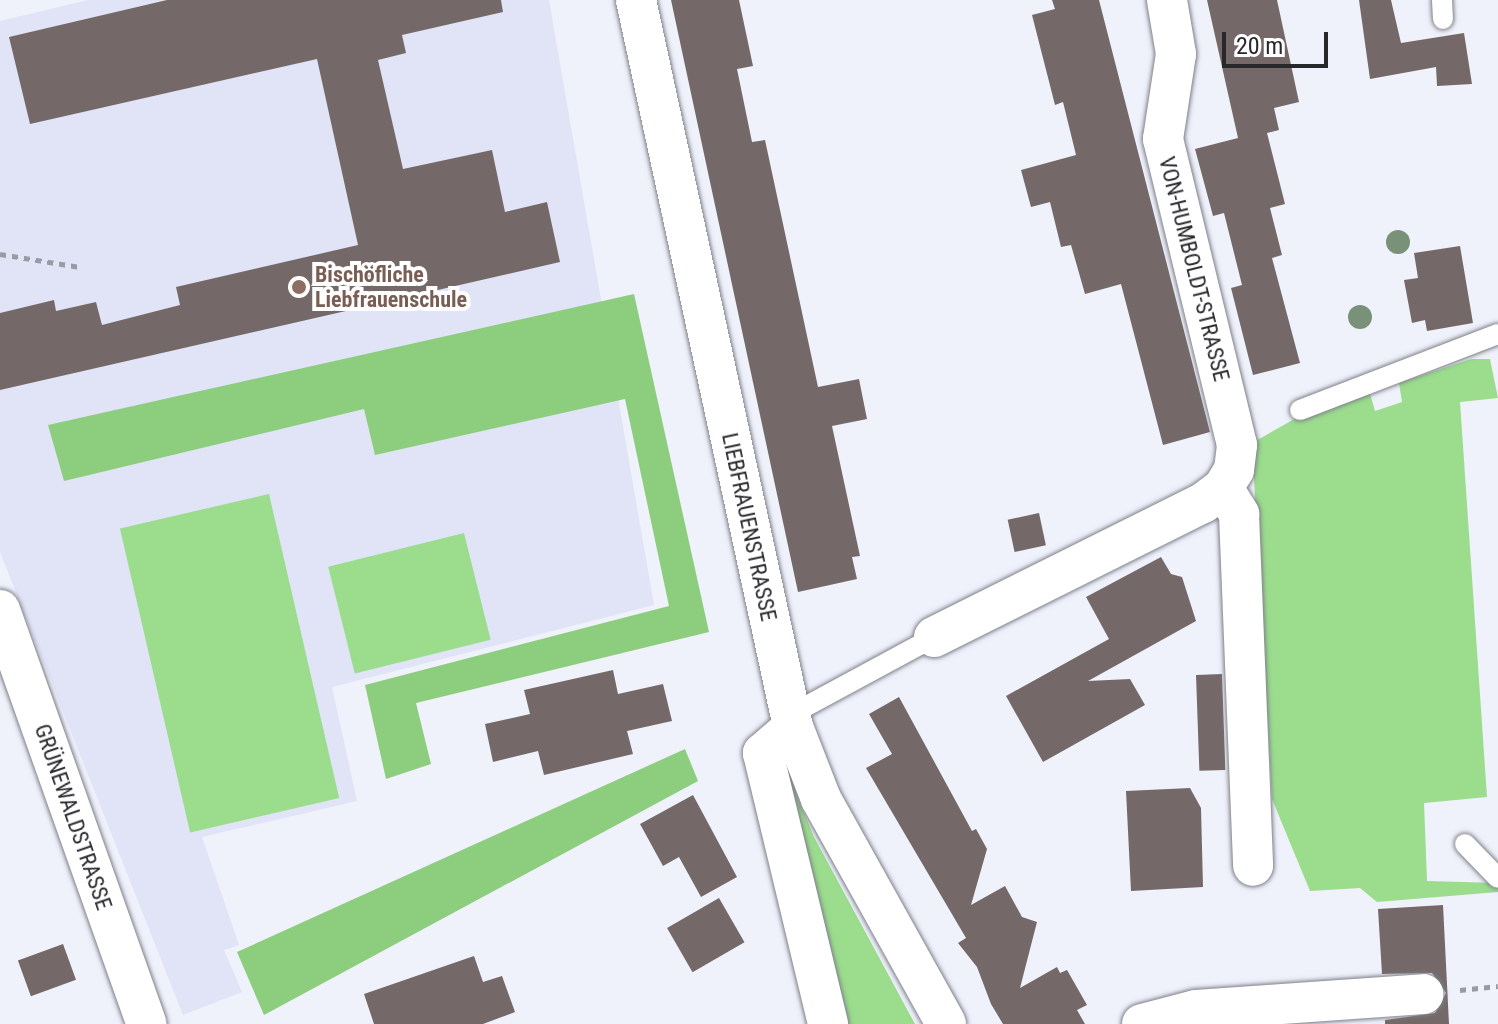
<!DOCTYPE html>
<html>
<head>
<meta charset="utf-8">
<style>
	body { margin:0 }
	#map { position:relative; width:1498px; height:1024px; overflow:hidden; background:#eff1fb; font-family:"Roboto Condensed",sans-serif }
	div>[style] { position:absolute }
	.built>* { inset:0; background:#e1e4f6 }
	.green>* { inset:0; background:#9bdc8d; transform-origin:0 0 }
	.forest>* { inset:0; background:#8ccd7e }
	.building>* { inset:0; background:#746968; transform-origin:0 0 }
	.path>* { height:5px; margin-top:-2.5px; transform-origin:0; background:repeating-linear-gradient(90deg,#999ba2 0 6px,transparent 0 12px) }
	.roads { filter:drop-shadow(0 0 2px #7f8089) drop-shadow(0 0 2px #7f8089) }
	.service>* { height:20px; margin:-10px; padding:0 10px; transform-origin:10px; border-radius:10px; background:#fff }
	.minor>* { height:40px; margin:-20px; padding:0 20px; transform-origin:20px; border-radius:20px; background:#fff }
	.trees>* { width:24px; height:24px; margin:-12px; border-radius:50%; background:#799178 }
	.dots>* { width:22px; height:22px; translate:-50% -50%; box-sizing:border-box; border:4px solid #fff; border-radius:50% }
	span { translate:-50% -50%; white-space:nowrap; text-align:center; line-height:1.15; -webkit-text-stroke:8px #fff; paint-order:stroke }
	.street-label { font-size:22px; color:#27282c }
	.education-label { font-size:22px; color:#785e54; font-weight:700 }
	.left { translate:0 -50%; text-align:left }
	.scale { position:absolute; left:1222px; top:32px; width:106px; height:36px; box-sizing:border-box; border:4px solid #27282c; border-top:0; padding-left:10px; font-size:24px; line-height:28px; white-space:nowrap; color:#27282c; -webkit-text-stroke:6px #fff; paint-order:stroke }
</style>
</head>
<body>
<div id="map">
	<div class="built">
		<i style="clip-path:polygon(88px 0,549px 0,654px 605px,332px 687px,357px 801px,202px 837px,239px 945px,224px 950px,242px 992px,183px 1015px,0 552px,0 21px)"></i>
	</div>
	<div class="green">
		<i style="clip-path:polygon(1471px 359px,1490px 359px,1498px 398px,1460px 402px,1487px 797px,1424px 803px,1427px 881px,1498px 883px,1498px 892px,1377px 902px,1360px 888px,1310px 891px,1272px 799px,1252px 443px,1303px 414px,1369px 390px,1375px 411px,1402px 402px,1399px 383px)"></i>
		<i style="left:269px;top:494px;width:312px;height:153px;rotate:77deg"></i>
		<i style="left:464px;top:533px;width:110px;height:140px;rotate:76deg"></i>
		<i style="clip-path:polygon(782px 759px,814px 837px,915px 1024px,841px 1024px)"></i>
	</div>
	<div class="forest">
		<i style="clip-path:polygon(634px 294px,709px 632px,416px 703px,431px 764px,386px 779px,365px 685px,669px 606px,625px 399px,375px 455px,364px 409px,64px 481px,48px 425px)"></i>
		<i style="clip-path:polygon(685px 749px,698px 781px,264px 1015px,237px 952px)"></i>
	</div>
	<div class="building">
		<i style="clip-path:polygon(167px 0,501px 0,503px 12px,402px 35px,406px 53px,378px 60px,403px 169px,492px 150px,505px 212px,547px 202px,560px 262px,0 390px,0 313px,54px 300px,56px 311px,96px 302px,102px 325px,180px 305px,176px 287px,358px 245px,317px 59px,30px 124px,9px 37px)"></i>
		<i style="clip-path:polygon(671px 0,739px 0,753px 66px,737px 69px,752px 142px,765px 140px,818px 387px,859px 379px,867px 419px,832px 426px,860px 556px,852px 557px,857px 579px,798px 592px)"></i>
		<i style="clip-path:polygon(1052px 0,1099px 0,1210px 432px,1163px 445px,1121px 284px,1085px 294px,1071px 245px,1061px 247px,1050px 202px,1031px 207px,1021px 170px,1076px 155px,1063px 102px,1055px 105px,1032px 15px,1055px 9px)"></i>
		<i style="clip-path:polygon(1207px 0,1277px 0,1299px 102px,1274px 108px,1279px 130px,1267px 133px,1285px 204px,1270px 208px,1282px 255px,1272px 258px,1300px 363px,1253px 375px,1231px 288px,1242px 285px,1224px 213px,1213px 216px,1195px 149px,1238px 138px)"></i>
		<i style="clip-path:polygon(1359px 0,1391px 0,1401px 43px,1464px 33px,1472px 84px,1437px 86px,1436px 67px,1370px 79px)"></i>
		<i style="clip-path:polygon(1460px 246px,1473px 323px,1427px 331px,1425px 320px,1412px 323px,1404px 280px,1418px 278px,1414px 253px)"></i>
		<i style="left:1039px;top:513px;width:33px;height:32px;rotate:78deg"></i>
		<i style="clip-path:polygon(1161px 557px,1171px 574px,1182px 577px,1196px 621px,1088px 681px,1130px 679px,1145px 705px,1043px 762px,1006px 696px,1109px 639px,1086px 597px)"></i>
		<i style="clip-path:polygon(613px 670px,618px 694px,663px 684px,672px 721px,627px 731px,633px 754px,544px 775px,538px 751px,493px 762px,485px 724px,530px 714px,524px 690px)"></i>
		<i style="left:1222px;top:674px;width:96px;height:26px;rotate:88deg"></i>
		<i style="clip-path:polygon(899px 697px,972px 831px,976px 829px,987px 849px,971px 905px,1005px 886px,1022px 917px,1037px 922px,1020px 988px,1057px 967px,1060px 973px,1067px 970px,1087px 1005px,1077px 1010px,1085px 1024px,1003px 1024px,991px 1004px,977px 967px,958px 943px,966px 938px,866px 768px,892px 754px,869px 714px)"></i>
		<i style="clip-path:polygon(1190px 788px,1201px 808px,1203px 887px,1131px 891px,1126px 791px)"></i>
		<i style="clip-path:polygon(693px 795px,737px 877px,701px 897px,679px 857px,663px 866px,640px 824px)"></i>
		<i style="left:719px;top:898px;width:51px;height:60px;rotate:60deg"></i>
		<i style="clip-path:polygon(1443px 905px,1449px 1024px,1385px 1024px,1385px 1020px,1435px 1013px,1446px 993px,1432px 973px,1382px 974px,1378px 909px)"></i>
		<i style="left:63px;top:944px;width:38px;height:48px;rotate:70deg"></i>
		<i style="clip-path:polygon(474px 956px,483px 982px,502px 976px,515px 1012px,483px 1024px,374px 1024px,364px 994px)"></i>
	</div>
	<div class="path">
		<i style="left:0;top:254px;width:81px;rotate:9.2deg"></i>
		<i style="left:1460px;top:990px;width:38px;rotate:-6deg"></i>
	</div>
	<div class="roads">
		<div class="service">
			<i style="left:1442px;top:0;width:19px;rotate:87deg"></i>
			<i style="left:1300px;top:410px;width:212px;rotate:-21deg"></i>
			<i style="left:790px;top:715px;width:164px;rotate:-28.4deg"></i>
			<i style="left:1465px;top:844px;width:47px;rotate:45.9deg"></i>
		</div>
		<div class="minor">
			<i style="left:636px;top:0;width:744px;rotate:77.81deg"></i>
			<i style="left:793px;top:727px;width:77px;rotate:68.7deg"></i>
			<i style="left:821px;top:799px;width:257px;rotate:60.9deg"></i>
			<i style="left:1223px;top:488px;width:31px;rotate:58deg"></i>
			<i style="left:1239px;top:514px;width:352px;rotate:87.7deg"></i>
			<i style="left:0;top:610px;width:439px;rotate:70.5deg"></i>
			<i style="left:934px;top:637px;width:301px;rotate:-26.5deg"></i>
			<i style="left:1203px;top:503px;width:25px;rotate:-37deg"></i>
			<i style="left:1223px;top:488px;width:21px;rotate:-59deg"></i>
			<i style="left:1234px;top:470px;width:25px;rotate:-83deg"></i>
			<i style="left:1237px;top:445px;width:315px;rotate:-103.6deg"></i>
			<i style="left:1163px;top:139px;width:86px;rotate:-81.3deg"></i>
			<i style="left:1176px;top:54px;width:55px;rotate:-99.5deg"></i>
			<i style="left:793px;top:727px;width:40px;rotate:139deg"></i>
			<i style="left:763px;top:753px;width:279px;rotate:76.5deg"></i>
			<i style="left:1142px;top:1024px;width:56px;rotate:-14.5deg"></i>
			<i style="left:1196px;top:1010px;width:228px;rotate:-4deg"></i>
		</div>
	</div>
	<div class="trees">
		<i style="left:1398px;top:242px"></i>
		<i style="left:1360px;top:317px"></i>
	</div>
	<div class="dots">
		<i style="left:299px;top:287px;background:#8d6e63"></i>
	</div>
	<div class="street-label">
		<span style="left:1194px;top:269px;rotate:76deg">VON-HUMBOLDT-STRASSE</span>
		<span style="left:749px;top:527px;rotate:78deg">LIEBFRAUENSTRASSE</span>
		<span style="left:73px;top:817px;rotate:71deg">GRÜNEWALDSTRASSE</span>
	</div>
	<div class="education-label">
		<span class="left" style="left:315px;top:287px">Bischöfliche<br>Liebfrauenschule</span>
	</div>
	<div class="scale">20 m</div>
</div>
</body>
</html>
